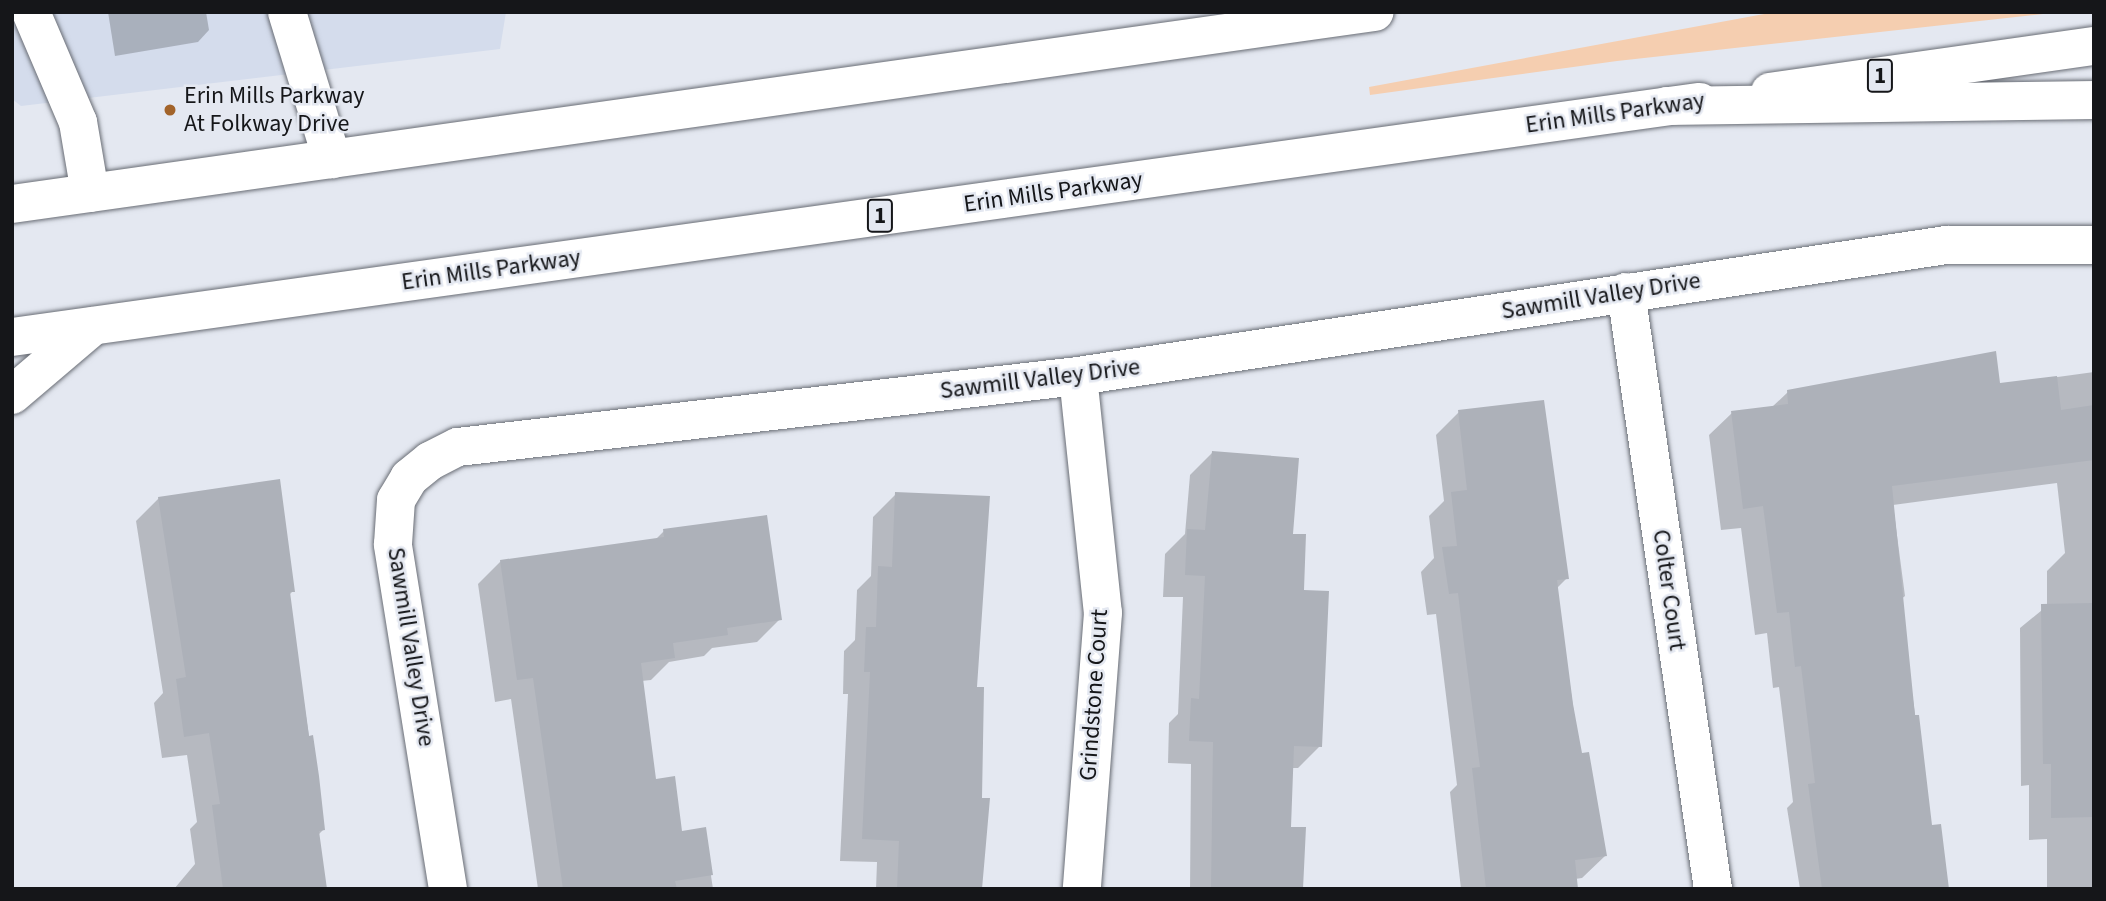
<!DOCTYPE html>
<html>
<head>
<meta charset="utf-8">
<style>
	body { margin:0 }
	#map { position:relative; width:2106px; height:901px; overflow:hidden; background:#e4e8f1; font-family:"Source Sans 3",sans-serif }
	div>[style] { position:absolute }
	.built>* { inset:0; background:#d4dcec }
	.green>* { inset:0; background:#f5ceb0 }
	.shadow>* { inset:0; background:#0003 }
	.building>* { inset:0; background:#adb1b9 }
	.roads { filter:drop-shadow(0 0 2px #696d75) drop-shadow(0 0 2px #696d75) }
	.minor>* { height:38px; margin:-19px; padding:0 19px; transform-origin:19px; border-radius:19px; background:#fff }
	.major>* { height:38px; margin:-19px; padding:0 19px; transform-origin:19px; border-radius:19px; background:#fff }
	.highway>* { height:38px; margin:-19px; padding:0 19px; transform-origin:19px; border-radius:19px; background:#fff }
	.dots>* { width:19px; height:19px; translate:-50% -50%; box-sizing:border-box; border:4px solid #e4e8f1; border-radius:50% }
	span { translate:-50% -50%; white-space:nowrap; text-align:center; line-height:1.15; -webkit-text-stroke:5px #e4e8f1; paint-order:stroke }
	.shield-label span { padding:2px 5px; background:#e4e8f1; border:2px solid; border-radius:5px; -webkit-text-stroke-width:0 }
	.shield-label { font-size:23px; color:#151619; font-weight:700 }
	.poi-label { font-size:24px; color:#151619 }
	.left { translate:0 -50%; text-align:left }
	.street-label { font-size:24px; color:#151619 }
	.frame { position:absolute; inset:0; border:14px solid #151619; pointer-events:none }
</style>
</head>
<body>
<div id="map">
	<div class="built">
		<i style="clip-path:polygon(12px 12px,506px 12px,500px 49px,21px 106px,12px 99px)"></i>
	</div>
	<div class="green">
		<i style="clip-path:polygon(1775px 12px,2061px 12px,1617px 61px,1370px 95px,1369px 87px)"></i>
	</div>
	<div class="shadow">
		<i style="clip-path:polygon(108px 12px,206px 12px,209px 30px,198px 42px,115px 56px)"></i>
		<i style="clip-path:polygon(2094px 372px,2094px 889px,2047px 889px,2047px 839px,2029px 840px,2029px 785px,2021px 786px,2020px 628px,2047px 606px,2047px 571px,2065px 553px,2057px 483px,1893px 505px,1905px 596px,1899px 601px,1931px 827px,1948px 889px,1800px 889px,1787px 808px,1793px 802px,1779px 687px,1773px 688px,1767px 633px,1755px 635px,1741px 528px,1721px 530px,1709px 435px,1732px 413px,1772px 407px,1788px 392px,1999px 385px)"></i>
		<i style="clip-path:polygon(1459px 412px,1567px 578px,1556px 589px,1580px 755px,1605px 856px,1582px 878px,1575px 879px,1576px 889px,1461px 889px,1450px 792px,1457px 785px,1436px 614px,1427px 615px,1421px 572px,1434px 558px,1429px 516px,1444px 501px,1436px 435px)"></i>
		<i style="clip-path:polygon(1212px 453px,1291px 536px,1320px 746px,1298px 768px,1292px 768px,1289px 828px,1303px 889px,1190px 889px,1191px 764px,1168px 763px,1169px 723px,1178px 714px,1183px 597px,1163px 597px,1165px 554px,1185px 534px,1190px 475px)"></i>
		<i style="clip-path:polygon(896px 494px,976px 689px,981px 889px,876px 889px,877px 862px,840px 861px,848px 694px,843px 694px,844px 651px,855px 640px,857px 590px,871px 576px,873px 517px)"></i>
		<i style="clip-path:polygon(159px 498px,293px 591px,288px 596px,323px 830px,318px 835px,325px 889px,174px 889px,195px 864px,190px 829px,197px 822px,187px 755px,162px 758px,154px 703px,163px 693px,136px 521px)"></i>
		<i style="clip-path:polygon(664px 531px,780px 619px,757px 642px,712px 648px,704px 656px,669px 662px,651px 680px,641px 681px,654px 781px,681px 833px,704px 829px,713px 889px,538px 889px,511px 699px,495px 702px,478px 584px,501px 561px,654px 541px)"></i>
	</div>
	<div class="building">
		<i style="clip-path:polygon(1996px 351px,2000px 383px,2057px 376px,2061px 410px,2094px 405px,2094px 460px,1892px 486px,1915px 715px,1919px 715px,1932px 825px,1941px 824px,1949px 889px,1822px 889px,1808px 784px,1815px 783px,1801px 666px,1795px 667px,1789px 612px,1777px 613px,1763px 506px,1743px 509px,1731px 411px,1788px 404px,1787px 390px)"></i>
		<i style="clip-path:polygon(1544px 400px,1569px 579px,1557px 580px,1573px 704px,1582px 753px,1589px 752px,1607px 856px,1575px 860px,1578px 889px,1486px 889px,1472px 768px,1480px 767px,1464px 644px,1458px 593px,1449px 594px,1442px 547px,1457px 546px,1451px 492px,1467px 490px,1458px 410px)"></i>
		<i style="clip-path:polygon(1212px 451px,1299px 458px,1293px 534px,1306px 534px,1304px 590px,1329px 591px,1322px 747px,1294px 746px,1291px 827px,1306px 827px,1303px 889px,1211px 889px,1213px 742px,1189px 741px,1191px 698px,1199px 699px,1205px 576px,1185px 575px,1187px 529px,1205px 530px)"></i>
		<i style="clip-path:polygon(280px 479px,295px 592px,290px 592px,309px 736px,313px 735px,319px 776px,325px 830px,319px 831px,327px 889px,223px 889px,212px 805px,220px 804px,209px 733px,184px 737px,176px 679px,186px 677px,158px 497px)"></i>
		<i style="clip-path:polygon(895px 492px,990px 496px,977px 687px,984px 687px,982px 798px,990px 798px,982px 889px,897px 889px,899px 841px,862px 839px,870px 672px,864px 672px,866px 627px,876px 627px,878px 566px,892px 567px)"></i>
		<i style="clip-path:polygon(767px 515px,782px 620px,727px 628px,728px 635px,673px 643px,675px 658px,641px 663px,656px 779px,675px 776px,682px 831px,706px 827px,713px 875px,675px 881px,677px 889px,563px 889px,533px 678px,517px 680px,500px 560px,664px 537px,663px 529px)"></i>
		<i style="clip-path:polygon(2094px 603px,2094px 817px,2051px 818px,2051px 764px,2043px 764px,2041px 604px)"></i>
	</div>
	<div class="roads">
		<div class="minor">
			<i style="left:31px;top:12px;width:120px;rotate:66.9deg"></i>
			<i style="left:78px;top:122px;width:72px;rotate:80.4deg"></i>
			<i style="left:287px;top:12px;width:154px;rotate:73deg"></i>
			<i style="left:1626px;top:292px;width:603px;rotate:81.71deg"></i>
			<i style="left:1078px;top:376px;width:238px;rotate:84deg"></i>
			<i style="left:1103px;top:613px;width:277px;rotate:94.4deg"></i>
			<i style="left:12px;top:395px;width:106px;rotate:-40.4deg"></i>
			<i style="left:448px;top:889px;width:349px;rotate:-99.1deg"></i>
			<i style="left:393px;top:544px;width:44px;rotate:-86.1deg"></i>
			<i style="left:396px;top:500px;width:26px;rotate:-59deg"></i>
			<i style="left:409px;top:478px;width:27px;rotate:-39deg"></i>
			<i style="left:430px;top:461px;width:31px;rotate:-27deg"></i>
			<i style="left:458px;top:447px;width:624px;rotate:-6.53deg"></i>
			<i style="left:1078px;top:376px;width:878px;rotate:-8.58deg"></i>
			<i style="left:1946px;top:245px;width:148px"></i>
		</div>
		<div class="major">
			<i style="left:1770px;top:92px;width:327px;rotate:-8.1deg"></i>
			<i style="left:12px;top:204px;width:1376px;rotate:-8.02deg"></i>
			<i style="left:12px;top:337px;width:1704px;rotate:-7.93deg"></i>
		</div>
		<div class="highway">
			<i style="left:1667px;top:106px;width:427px;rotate:-0.8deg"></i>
		</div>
	</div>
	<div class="dots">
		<i style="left:170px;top:110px;background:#a2632a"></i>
	</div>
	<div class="shield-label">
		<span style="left:1880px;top:76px">1</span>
		<span style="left:880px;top:216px">1</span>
	</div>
	<div class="poi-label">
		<span class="left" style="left:184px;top:110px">Erin Mills Parkway<br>At Folkway Drive</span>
	</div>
	<div class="street-label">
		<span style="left:1615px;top:113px;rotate:-8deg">Erin Mills Parkway</span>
		<span style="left:1053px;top:192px;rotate:-8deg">Erin Mills Parkway</span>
		<span style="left:491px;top:270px;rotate:-8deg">Erin Mills Parkway</span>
		<span style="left:1601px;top:296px;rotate:-9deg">Sawmill Valley Drive</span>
		<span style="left:1040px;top:379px;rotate:-7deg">Sawmill Valley Drive</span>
		<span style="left:1669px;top:590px;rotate:82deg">Colter Court</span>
		<span style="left:411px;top:647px;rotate:81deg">Sawmill Valley Drive</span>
		<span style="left:1094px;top:695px;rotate:-86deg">Grindstone Court</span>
	</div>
	<div class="frame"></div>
</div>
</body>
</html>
